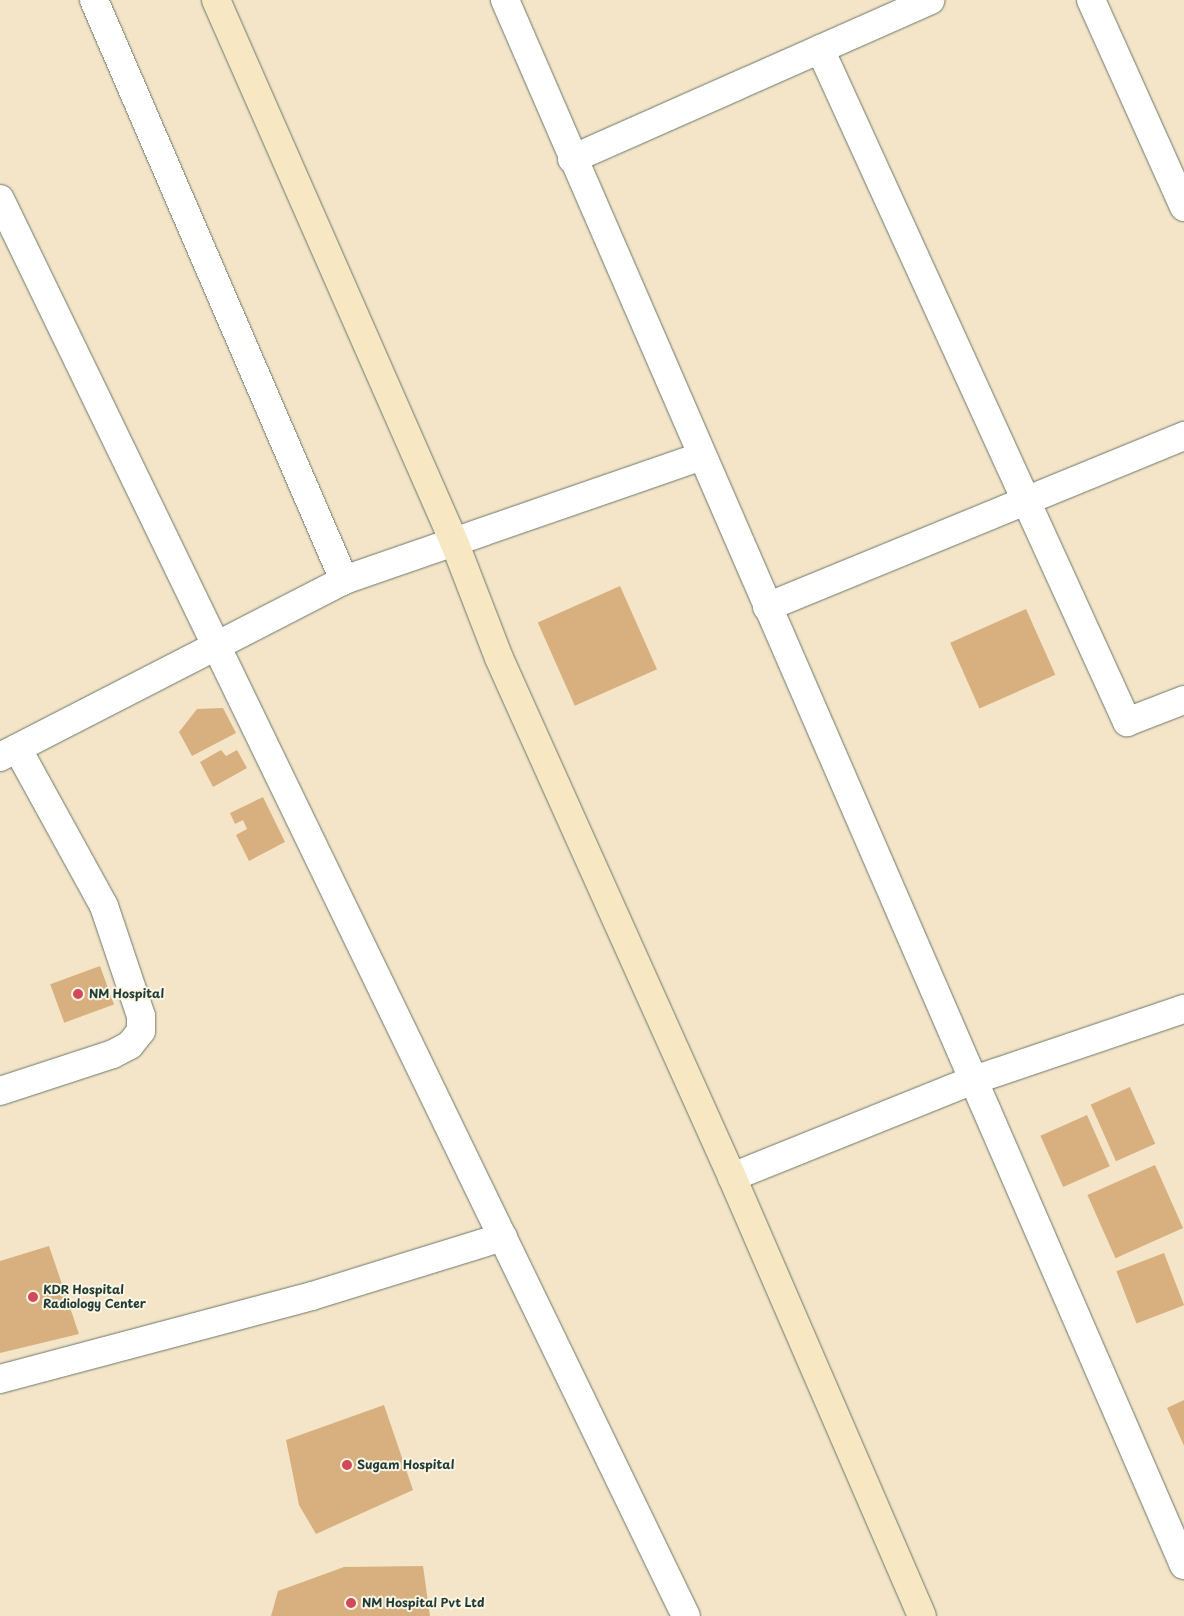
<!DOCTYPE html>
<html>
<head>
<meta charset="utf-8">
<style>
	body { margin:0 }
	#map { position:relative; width:1184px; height:1616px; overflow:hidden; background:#f4e5c9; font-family:"Playpen Sans",sans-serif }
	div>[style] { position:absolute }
	.building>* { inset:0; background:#d8b07f; transform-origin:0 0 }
	.roads { filter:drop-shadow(0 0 1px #6a7868) drop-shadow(0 0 1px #6a7868) }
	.street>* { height:28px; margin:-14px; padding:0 14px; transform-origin:14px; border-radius:14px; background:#fff }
	.secondary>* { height:28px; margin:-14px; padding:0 14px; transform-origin:14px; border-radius:14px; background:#f7e8c3 }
	.dots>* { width:14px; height:14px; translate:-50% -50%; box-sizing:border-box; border:2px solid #fcf5e5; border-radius:50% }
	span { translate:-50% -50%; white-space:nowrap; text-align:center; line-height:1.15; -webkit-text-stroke:4px #fcf5e5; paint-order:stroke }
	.poi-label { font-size:12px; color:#1f3d34; font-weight:700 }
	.left { translate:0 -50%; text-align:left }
</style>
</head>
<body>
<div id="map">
	<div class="building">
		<i style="left:620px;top:586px;width:91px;height:90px;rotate:66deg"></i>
		<i style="left:1026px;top:609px;width:72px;height:83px;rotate:66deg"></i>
		<i style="clip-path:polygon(223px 708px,236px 733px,192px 756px,179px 732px,197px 709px)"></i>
		<i style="clip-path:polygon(221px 750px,226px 756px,237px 750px,247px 768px,213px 787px,200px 762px)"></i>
		<i style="clip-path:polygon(263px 797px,285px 842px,249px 861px,236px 835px,247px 829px,243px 820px,235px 824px,230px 813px)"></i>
		<i style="left:100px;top:966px;width:41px;height:53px;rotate:70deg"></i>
		<i style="left:1130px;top:1087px;width:62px;height:43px;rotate:66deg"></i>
		<i style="left:1087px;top:1115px;width:56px;height:51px;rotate:66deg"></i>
		<i style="left:1155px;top:1165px;width:69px;height:74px;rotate:66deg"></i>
		<i style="clip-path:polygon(49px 1246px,79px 1334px,0 1353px,0 1261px)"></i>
		<i style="left:1164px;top:1253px;width:56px;height:51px;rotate:69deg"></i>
		<i style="clip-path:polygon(1184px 1400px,1184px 1446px,1167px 1408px)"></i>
		<i style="clip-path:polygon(384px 1405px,413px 1490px,316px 1534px,299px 1505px,286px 1440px)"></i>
		<i style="clip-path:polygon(423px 1566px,430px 1616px,271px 1616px,278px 1591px,344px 1567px)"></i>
	</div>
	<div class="roads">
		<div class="street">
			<i style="left:94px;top:0;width:632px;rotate:66.68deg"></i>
			<i style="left:505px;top:0;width:1706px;rotate:66.55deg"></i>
			<i style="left:1091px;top:0;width:227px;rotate:65.8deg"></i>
			<i style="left:820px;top:49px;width:740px;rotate:65.48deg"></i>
			<i style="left:1127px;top:722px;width:61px;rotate:-21.1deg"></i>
			<i style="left:572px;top:159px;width:392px;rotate:-23.9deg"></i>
			<i style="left:0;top:199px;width:1574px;rotate:64.17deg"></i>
			<i style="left:767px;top:607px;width:451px;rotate:-22.3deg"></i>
			<i style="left:0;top:757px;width:387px;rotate:-27.2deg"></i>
			<i style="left:344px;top:580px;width:377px;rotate:-19.1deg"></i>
			<i style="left:0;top:1091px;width:119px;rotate:-18.1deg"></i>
			<i style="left:113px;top:1054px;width:19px;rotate:-28deg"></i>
			<i style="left:130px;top:1045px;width:18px;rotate:-52deg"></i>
			<i style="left:141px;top:1031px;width:15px;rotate:-90deg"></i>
			<i style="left:141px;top:1016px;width:116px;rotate:-108.6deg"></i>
			<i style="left:104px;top:906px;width:180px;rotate:-118.8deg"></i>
			<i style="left:732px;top:1177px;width:258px;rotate:-21.9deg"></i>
			<i style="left:971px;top:1081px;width:225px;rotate:-18.7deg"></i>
			<i style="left:0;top:1379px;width:323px;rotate:-14.9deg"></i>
			<i style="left:312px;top:1296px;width:200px;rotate:-17.2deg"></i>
		</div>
		<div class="secondary">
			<i style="left:216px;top:0;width:594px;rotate:66.28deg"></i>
			<i style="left:455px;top:544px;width:122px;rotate:68.9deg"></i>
			<i style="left:499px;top:658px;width:569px;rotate:65.82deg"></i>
			<i style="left:732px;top:1177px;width:478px;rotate:66.6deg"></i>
		</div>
	</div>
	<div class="dots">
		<i style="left:78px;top:994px;background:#d1495b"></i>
		<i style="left:33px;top:1297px;background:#d1495b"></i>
		<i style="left:347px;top:1465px;background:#d1495b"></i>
		<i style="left:351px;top:1603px;background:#d1495b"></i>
	</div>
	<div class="poi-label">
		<span class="left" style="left:89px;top:994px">NM Hospital</span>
		<span class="left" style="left:43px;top:1297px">KDR Hospital<br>Radiology Center</span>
		<span class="left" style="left:357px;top:1465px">Sugam Hospital</span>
		<span class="left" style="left:362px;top:1603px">NM Hospital Pvt Ltd</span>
	</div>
</div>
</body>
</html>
